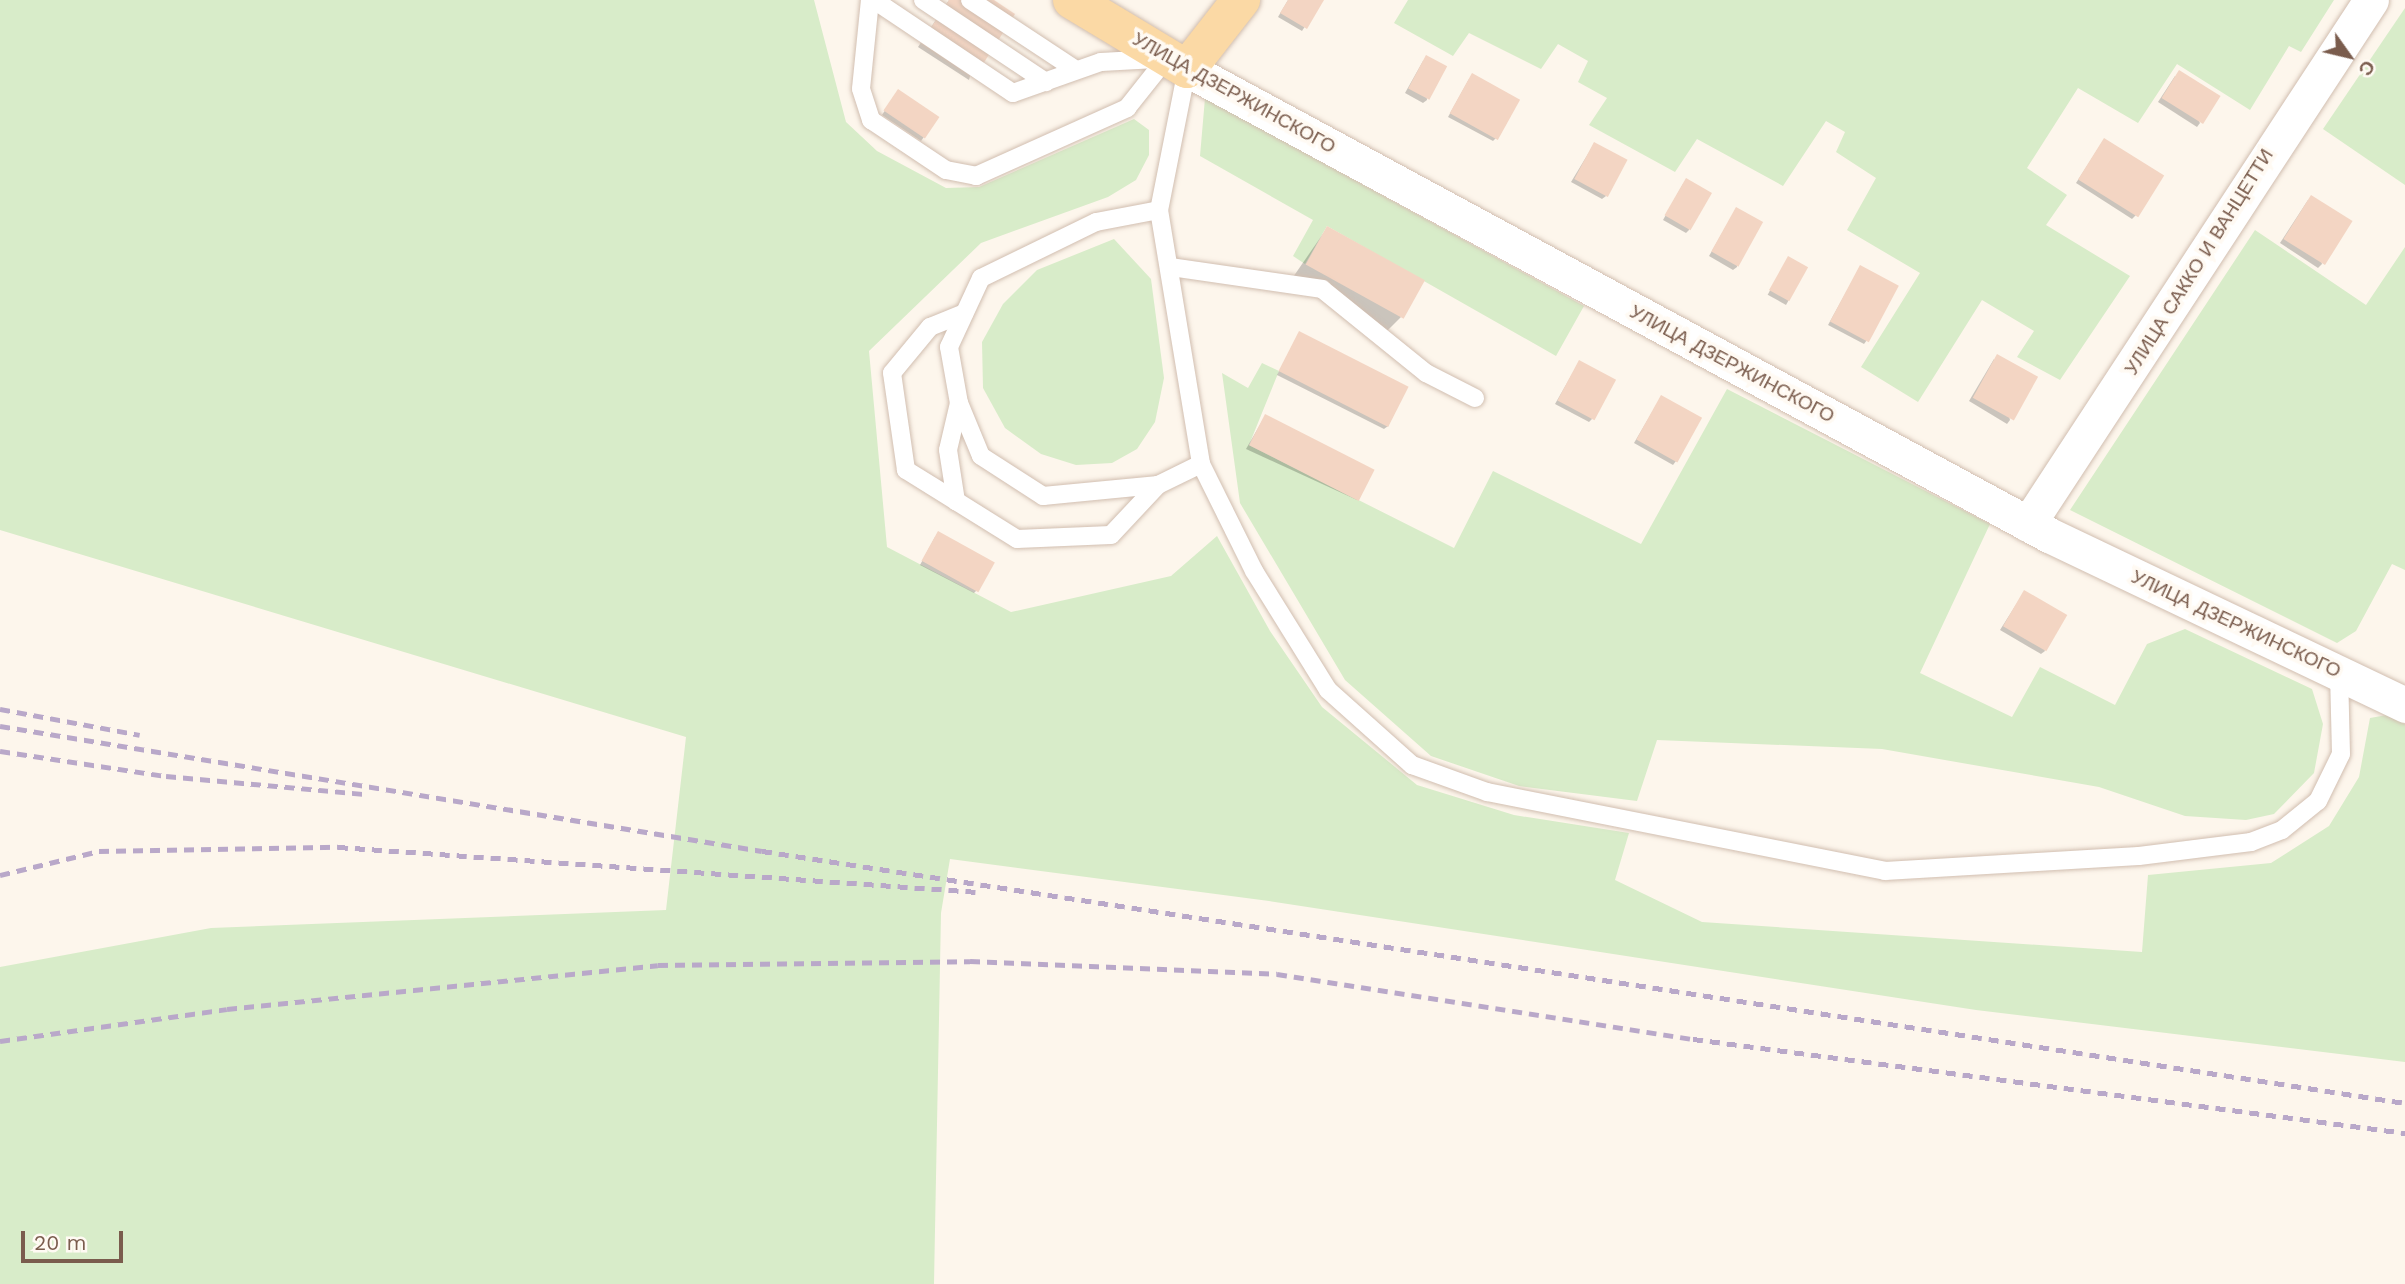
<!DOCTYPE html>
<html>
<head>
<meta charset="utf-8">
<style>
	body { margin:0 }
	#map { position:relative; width:2405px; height:1284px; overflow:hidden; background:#fdf6ec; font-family:"Work Sans",sans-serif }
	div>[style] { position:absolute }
	.green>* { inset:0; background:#d8ecc9 }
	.shadow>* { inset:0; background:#0003; transform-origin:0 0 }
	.building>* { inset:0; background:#f3d5c3; transform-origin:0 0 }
	.roads { filter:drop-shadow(0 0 2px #d1beb0) drop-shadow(0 0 2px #d1beb0) }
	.service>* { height:18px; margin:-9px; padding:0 9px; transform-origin:9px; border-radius:9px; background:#fff }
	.minor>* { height:35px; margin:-17.5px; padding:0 17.5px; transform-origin:17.5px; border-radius:17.5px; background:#fff }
	.primary>* { height:38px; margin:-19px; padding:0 19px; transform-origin:19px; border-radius:19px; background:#fbd9a5 }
	.rail>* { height:5px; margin-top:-2.5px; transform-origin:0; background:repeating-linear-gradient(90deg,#b9a8c9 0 10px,transparent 0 17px) }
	span { translate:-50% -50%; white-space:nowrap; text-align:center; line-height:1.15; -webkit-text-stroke:7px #fffaf3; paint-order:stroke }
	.street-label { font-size:19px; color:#7a5c4d }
	.north { position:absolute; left:2314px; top:21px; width:70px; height:70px; -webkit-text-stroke:5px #fffaf3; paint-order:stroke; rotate:124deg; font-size:19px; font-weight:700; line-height:28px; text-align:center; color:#7a5c4d }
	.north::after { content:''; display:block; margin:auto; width:24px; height:32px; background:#7a5c4d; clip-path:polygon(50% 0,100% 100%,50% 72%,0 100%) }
	.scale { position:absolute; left:21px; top:1231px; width:102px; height:32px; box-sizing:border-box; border:4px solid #7a5c4d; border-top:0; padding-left:9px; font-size:21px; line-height:24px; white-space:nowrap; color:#7a5c4d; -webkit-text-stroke:5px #fffaf3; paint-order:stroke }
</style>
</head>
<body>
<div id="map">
	<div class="green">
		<i style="clip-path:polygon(0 0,814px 0,846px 122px,877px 151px,946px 188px,979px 187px,1134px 119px,1149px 130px,1149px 155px,1136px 180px,1108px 197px,981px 243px,869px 351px,887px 547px,1011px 612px,1171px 576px,1217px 536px,1270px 631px,1322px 707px,1417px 785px,1514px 815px,1629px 833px,1615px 880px,1702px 922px,2142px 952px,2148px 875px,2271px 863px,2329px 826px,2359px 777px,2370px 718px,2387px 715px,2405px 724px,2405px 1062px,1976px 1010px,1269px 901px,950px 859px,941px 913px,934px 1284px,0 1284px,0 967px,211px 928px,666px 910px,686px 737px,0 530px)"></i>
		<i style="clip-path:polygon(1408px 0,2334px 0,2301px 52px,2289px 46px,2250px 110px,2177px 64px,2138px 123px,2078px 88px,2027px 168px,2067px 195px,2046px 225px,2130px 276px,2060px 380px,2017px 357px,2034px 331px,1982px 300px,1918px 402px,1861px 367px,1920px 273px,1847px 230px,1876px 178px,1836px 152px,1845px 132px,1826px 121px,1783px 186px,1697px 139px,1675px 172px,1589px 125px,1607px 98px,1578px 82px,1588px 61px,1558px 44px,1541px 69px,1469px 33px,1453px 56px,1394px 23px)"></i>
		<i style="clip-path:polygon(2405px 8px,2405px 185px,2323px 129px)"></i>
		<i style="clip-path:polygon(1205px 98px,1584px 306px,1556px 356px,1327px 226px,1305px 264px,1293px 256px,1313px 220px,1200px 156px)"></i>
		<i style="clip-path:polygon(2255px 230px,2366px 305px,2405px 247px,2405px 570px,2392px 564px,2356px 631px,2337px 643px,2070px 510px)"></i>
		<i style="clip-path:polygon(1114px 239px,1151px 279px,1164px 378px,1155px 422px,1137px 449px,1112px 463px,1076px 465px,1041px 454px,1005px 428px,983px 388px,982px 342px,1003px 304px,1037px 270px)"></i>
		<i style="clip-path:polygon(1262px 363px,1279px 371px,1249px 445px,1454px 548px,1493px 471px,1641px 544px,1727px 389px,1990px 524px,1920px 673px,2012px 717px,2040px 667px,2115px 705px,2147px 644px,2185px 629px,2312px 689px,2323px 724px,2314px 773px,2274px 814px,2246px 820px,2185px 816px,2099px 787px,1882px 749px,1657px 740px,1637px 801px,1519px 786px,1431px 756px,1345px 680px,1240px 503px,1222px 373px,1248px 388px)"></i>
	</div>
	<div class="shadow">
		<i style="clip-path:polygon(949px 0,991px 0,969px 80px,918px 47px)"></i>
		<i style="clip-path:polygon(1288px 0,1322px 0,1302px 31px,1278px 17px)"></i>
		<i style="clip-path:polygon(1423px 61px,1427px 100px,1423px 103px,1405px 93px)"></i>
		<i style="clip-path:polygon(2175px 76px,2200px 123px,2197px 127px,2158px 102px)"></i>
		<i style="clip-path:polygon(1469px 79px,1496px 138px,1493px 141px,1448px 117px)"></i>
		<i style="clip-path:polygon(895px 95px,938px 117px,921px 141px,882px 115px)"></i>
		<i style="clip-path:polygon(1594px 144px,1606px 196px,1602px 199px,1571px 182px)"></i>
		<i style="clip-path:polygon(2101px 144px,2136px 215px,2132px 219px,2076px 183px)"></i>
		<i style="clip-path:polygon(1683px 184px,1689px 230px,1686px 233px,1663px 220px)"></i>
		<i style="clip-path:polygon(2308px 200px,2322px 264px,2318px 268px,2280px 243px)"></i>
		<i style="clip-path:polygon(1736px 209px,1737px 267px,1733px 270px,1709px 256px)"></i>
		<i style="clip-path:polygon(1327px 228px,1402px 316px,1386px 332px,1291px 280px)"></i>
		<i style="left:1788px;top:258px;width:21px;height:42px;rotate:29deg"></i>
		<i style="clip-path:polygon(1860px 267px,1867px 340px,1864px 344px,1828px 325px)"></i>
		<i style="clip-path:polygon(1300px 333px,1388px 426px,1384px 429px,1277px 375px)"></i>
		<i style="clip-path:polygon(1994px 359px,2010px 420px,2007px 424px,1969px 401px)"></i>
		<i style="clip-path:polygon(1579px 362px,1592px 419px,1589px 422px,1555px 404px)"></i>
		<i style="clip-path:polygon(1661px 397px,1676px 461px,1673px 465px,1634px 443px)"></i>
		<i style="clip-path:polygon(1265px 416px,1373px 471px,1357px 500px,1246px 449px)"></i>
		<i style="clip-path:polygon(935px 537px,977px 590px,974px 593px,920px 565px)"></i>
		<i style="clip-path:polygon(2024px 592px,2045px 651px,2041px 654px,2000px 630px)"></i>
	</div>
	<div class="building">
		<i style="clip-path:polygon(949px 0,994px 0,1015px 14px,974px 78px,921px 43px)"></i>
		<i style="clip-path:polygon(1288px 0,1324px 0,1307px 29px,1280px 13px)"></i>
		<i style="left:1426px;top:55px;width:24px;height:38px;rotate:28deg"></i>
		<i style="left:2179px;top:70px;width:49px;height:33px;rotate:32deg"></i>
		<i style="left:1472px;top:73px;width:55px;height:46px;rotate:29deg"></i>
		<i style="left:898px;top:89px;width:50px;height:26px;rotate:34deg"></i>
		<i style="left:2104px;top:138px;width:71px;height:49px;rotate:32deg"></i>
		<i style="left:1594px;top:142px;width:38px;height:42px;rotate:28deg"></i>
		<i style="left:1686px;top:178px;width:30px;height:43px;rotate:30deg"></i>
		<i style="left:2311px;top:195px;width:49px;height:52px;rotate:32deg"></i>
		<i style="left:1736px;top:207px;width:31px;height:51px;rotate:29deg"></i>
		<i style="left:1327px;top:226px;width:112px;height:44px;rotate:29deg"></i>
		<i style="left:1788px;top:256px;width:23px;height:39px;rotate:29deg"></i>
		<i style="left:1860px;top:265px;width:44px;height:64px;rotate:28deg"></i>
		<i style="left:1299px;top:331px;width:123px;height:45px;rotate:27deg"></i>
		<i style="left:1997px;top:354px;width:47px;height:50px;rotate:29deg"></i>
		<i style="left:1579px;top:360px;width:42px;height:46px;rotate:28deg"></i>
		<i style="left:1661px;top:395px;width:47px;height:51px;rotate:29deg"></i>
		<i style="left:1265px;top:414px;width:123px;height:35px;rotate:27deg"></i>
		<i style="left:938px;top:531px;width:65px;height:34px;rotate:29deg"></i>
		<i style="left:2024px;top:590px;width:50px;height:42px;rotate:30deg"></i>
	</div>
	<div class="roads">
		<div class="service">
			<i style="left:870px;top:0;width:89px;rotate:95.8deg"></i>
			<i style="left:861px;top:89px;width:33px;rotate:72deg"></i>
			<i style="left:871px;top:120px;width:90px;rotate:33.7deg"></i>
			<i style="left:946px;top:170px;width:31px;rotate:11deg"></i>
			<i style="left:976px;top:176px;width:166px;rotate:-24.2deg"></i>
			<i style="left:1127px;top:108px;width:63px;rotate:-51.5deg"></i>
			<i style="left:874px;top:0;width:167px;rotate:33.8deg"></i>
			<i style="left:1013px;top:93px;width:93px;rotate:-19.4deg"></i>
			<i style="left:1101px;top:62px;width:55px;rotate:-3.1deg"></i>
			<i style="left:923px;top:0;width:148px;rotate:33.7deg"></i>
			<i style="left:970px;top:0;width:127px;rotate:33.4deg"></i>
			<i style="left:1187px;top:69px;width:144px;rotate:101.2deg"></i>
			<i style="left:1159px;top:210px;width:257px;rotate:80.6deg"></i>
			<i style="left:1201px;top:464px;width:119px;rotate:63.6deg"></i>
			<i style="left:1254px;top:571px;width:140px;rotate:58.1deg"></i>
			<i style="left:1328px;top:690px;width:113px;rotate:41.8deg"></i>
			<i style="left:1412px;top:765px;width:80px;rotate:19.8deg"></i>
			<i style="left:1487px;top:792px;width:406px;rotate:11.2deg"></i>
			<i style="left:1885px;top:871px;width:254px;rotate:-3.4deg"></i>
			<i style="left:2139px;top:856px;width:113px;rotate:-7.1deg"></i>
			<i style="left:2251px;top:842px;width:33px;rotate:-21deg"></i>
			<i style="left:2282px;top:830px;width:46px;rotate:-38.9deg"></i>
			<i style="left:2318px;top:801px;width:52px;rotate:-63.9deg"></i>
			<i style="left:2341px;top:754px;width:81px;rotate:-91.4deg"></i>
			<i style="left:1159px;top:210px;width:64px;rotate:169.2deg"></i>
			<i style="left:1096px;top:222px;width:128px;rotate:154deg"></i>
			<i style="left:981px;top:278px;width:76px;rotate:114.9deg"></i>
			<i style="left:949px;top:347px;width:57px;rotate:79.9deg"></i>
			<i style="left:959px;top:403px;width:57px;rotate:67.5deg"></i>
			<i style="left:981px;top:456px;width:74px;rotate:32.8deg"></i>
			<i style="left:1043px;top:496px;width:116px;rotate:-5.5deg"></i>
			<i style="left:1158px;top:485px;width:48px;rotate:-26deg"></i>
			<i style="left:1170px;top:267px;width:154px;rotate:8.2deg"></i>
			<i style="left:1322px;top:289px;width:134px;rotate:38.9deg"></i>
			<i style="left:1426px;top:373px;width:55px;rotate:27deg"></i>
			<i style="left:959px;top:403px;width:48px;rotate:103.2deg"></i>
			<i style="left:948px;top:450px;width:52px;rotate:81.1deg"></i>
			<i style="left:956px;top:501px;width:72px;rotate:31.9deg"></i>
			<i style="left:1017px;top:539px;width:94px;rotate:-2.4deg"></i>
			<i style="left:1111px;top:535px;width:69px;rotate:-46.8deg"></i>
			<i style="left:956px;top:501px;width:59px;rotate:-148.2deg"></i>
			<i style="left:906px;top:470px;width:98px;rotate:-98.2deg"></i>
			<i style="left:892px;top:373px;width:60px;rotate:-50.4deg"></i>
			<i style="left:930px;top:327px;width:37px;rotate:-22deg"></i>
		</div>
		<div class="minor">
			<i style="left:1187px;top:69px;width:980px;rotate:28.4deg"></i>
			<i style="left:2049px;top:535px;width:395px;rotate:25.5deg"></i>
			<i style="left:2028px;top:524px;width:626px;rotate:-56.79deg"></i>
		</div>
		<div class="primary">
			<i style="left:1072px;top:0;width:134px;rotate:31deg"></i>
			<i style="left:1187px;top:69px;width:88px;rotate:-52deg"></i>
		</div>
	</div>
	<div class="rail">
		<i style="left:0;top:709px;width:142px;rotate:10.5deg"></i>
		<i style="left:0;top:726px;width:772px;rotate:9.32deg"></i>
		<i style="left:762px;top:851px;width:1662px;rotate:8.72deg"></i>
		<i style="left:0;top:751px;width:168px;rotate:8.6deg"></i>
		<i style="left:166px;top:776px;width:200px;rotate:5.2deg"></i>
		<i style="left:0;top:875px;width:102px;rotate:-13.6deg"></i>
		<i style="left:99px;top:851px;width:239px;rotate:-1deg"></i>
		<i style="left:338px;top:847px;width:642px;rotate:4.02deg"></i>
		<i style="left:0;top:1041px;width:229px;rotate:-8deg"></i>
		<i style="left:227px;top:1009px;width:433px;rotate:-5.8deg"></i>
		<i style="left:658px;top:965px;width:312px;rotate:-0.7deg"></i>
		<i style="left:970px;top:961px;width:307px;rotate:2.4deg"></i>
		<i style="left:1277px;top:974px;width:421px;rotate:8.9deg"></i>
		<i style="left:1693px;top:1039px;width:718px;rotate:7.52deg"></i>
	</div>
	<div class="street-label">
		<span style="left:1234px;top:93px;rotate:29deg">УЛИЦА ДЗЕРЖИНСКОГО</span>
		<span style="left:2199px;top:262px;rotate:-58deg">УЛИЦА САККО И ВАНЦЕТТИ</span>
		<span style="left:1732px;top:364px;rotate:28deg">УЛИЦА ДЗЕРЖИНСКОГО</span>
		<span style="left:2236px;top:624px;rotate:25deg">УЛИЦА ДЗЕРЖИНСКОГО</span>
	</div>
	<div class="north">С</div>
	<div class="scale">20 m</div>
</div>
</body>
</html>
